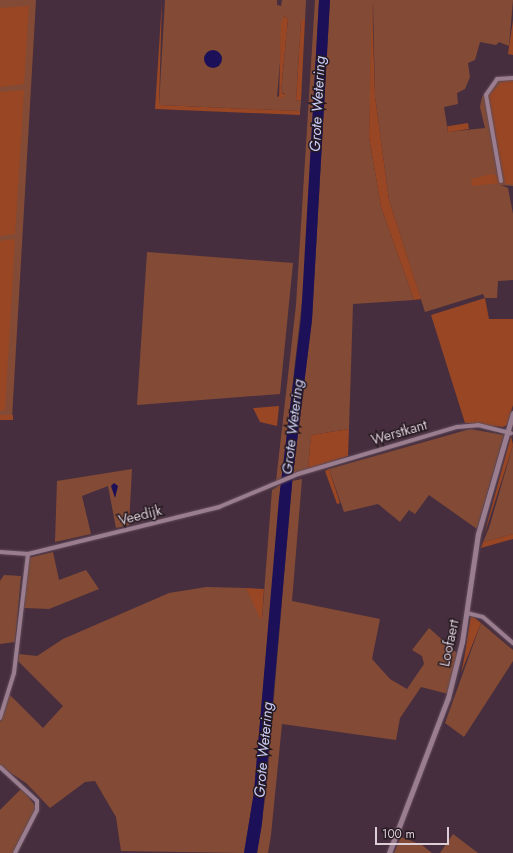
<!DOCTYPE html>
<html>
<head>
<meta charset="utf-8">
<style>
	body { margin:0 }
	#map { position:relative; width:513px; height:853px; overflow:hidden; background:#472e3e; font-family:Jost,sans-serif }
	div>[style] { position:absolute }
	.green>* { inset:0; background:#834b35 }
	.forest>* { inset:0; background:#984623; transform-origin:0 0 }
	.water>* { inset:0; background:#1c1158 }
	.round { border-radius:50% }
	.roads { filter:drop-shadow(0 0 1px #614c5a) drop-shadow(0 0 1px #614c5a) }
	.minor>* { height:4px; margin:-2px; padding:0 2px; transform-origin:2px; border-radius:2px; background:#9a7d8e }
	.tertiary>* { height:5px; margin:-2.5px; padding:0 2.5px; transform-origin:2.5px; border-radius:2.5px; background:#9a7d8e }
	span { translate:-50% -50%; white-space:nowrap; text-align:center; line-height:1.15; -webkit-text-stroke:3px #261a21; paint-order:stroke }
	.street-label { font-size:14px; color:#ddcdd7 }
	.water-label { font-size:15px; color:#c7cbf6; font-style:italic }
	.scale { position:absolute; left:375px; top:827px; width:74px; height:18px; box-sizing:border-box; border:2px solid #ddcdd7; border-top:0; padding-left:5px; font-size:12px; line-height:14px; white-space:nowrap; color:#ddcdd7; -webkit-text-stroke:3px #261a21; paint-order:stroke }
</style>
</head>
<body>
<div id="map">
	<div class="green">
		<i style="clip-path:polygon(0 0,36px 0,12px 418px,0 420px)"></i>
		<i style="clip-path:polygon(evenodd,165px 0,277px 0,277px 5px,281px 6px,282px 0,306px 0,305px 20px,301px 20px,296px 100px,301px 101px,300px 111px,159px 105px,165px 0,284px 16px,288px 19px,281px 92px,285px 94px,277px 97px,284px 16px)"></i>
		<i style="clip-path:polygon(315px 0,319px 0,304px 283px,282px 478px,276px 481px,296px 305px)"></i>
		<i style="clip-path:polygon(330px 0,513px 0,509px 46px,499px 42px,496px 45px,480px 42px,475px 60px,468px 63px,470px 77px,465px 89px,457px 93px,458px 104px,444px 107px,448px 132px,485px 128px,480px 107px,482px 97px,495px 79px,513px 82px,513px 186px,501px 185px,508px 188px,513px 214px,513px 280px,498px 281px,497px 298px,485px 298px,483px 294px,425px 312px,389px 200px,375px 96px,373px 1px,369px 137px,381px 207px,414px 300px,353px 304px,349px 429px,311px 435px,308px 469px,293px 474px,312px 320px)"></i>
		<i style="clip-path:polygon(147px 252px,293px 263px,280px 394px,137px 405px)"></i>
		<i style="clip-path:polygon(470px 429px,504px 435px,477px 529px,429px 495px,415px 514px,409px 510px,400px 522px,378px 504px,344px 512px,329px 469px)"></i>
		<i style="clip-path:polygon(513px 445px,513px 534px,483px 542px,489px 528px)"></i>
		<i style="clip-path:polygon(132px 469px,129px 525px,116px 528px,108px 486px,82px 496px,91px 534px,55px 542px,57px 481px)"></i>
		<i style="clip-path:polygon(302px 479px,292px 601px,380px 619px,372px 659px,390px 679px,407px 689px,424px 664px,422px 656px,412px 650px,429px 628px,457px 653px,448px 694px,421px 687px,400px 718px,396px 740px,282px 724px,271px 835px,268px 853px,257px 853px,266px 793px,292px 481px)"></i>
		<i style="clip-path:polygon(281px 484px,254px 792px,244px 853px,121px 851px,116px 817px,95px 781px,85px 782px,50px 808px,26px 783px,0 766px,0 722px,9px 694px,43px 728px,63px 706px,18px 661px,19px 654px,37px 656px,63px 639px,169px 593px,206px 587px,246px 588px,262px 619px,272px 490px)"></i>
		<i style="clip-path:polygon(53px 552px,59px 580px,86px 570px,99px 589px,49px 609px,24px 608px,28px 558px)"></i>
		<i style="clip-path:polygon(4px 575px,21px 576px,15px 642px,0 644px,0 581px)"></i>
		<i style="clip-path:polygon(481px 623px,513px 650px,513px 661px,464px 737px,445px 723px)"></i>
		<i style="clip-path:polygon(22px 788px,36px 807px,14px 853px,0 853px,0 810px)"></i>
		<i style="clip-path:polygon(453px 834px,478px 853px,440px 853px)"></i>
		<i style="clip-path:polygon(401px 837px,422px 845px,432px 853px,394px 853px)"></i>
	</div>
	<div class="forest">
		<i style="clip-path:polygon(162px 0,159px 105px,300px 111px,300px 115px,155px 109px)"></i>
		<i style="clip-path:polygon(372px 0,375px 96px,389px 200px,421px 299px,414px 300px,381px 207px,369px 137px)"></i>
		<i style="clip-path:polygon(29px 6px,24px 84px,0 87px,0 8px)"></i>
		<i style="clip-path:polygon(284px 16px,288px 19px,281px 92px,286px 96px,279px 99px,281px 23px)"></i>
		<i style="clip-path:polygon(301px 20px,305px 20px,301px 101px,296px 100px)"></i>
		<i style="clip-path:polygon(513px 20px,513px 55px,508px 54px)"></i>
		<i style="clip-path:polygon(505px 80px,513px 80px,513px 184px,506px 184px,484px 99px)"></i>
		<i style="clip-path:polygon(24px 90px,15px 234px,0 236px,0 92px)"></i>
		<i style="left:468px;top:123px;width:6px;height:21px;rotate:81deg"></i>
		<i style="clip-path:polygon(492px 174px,499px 176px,500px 183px,472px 186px,471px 179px)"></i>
		<i style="clip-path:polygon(15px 239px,5px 410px,0 411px,0 241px)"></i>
		<i style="clip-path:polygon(485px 298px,489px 319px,513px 319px,513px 405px,507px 425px,503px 427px,465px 423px,431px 315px)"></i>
		<i style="clip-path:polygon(279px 406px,277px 426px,260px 422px,253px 408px)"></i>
		<i style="left:13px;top:415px;width:5px;height:13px;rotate:90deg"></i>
		<i style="clip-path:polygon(349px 429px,348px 456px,308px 469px,311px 435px)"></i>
		<i style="clip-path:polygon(511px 436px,513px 445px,484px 536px,488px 520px)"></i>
		<i style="clip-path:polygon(329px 469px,340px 503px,337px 504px,325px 471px)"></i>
		<i style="clip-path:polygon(513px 534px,513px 539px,481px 548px,483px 542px)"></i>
		<i style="clip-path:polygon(246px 588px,264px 589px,262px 619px,260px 618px)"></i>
		<i style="clip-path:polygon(471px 615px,481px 623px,461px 673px,464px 659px)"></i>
	</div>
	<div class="water">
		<i style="clip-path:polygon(319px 0,330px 0,312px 320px,293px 474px,262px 824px,257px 853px,244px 853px,254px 792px,279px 498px,301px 319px)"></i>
		<i class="round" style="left:204px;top:50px;width:18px;height:18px"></i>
		<i style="clip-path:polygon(114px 483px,118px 486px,115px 498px,111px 486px)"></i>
	</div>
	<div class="roads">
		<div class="minor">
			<i style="left:501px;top:181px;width:87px;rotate:-99.9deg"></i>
			<i style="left:486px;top:95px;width:19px;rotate:-55deg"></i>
			<i style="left:497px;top:79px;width:16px;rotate:-4deg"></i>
			<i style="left:0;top:552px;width:28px;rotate:4deg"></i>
			<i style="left:28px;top:554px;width:197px;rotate:-13.8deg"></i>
			<i style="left:219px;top:507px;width:86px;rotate:-22.7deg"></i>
			<i style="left:298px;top:474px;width:166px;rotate:-16.5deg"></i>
			<i style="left:457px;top:427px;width:21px;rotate:-5deg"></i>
			<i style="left:478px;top:425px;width:34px;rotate:14deg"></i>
			<i style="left:467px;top:613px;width:16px;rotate:14deg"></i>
			<i style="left:483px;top:617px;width:40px;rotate:41deg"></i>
			<i style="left:0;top:718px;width:47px;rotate:-72.7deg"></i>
			<i style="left:14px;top:673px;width:120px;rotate:-83.3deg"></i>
			<i style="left:0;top:767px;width:50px;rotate:42.6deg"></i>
			<i style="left:37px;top:801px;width:9px;rotate:90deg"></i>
			<i style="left:37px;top:810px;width:48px;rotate:117.1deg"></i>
		</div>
		<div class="tertiary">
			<i style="left:389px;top:853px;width:166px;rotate:-69.2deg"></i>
			<i style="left:448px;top:698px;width:58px;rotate:-76deg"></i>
			<i style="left:462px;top:642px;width:109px;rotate:-81.6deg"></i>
			<i style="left:478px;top:534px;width:126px;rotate:-73.9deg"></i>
		</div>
	</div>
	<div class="street-label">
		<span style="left:399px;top:432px;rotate:-16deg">Werstkant</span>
		<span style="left:140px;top:515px;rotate:-14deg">Veedijk</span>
		<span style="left:449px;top:643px;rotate:-78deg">Loofaert</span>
	</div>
	<div class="water-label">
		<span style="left:318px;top:104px;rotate:-87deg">Grote Wetering</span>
		<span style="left:293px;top:427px;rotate:-83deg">Grote Wetering</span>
		<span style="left:264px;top:750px;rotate:-85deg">Grote Wetering</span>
	</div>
	<div class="scale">100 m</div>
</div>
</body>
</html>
